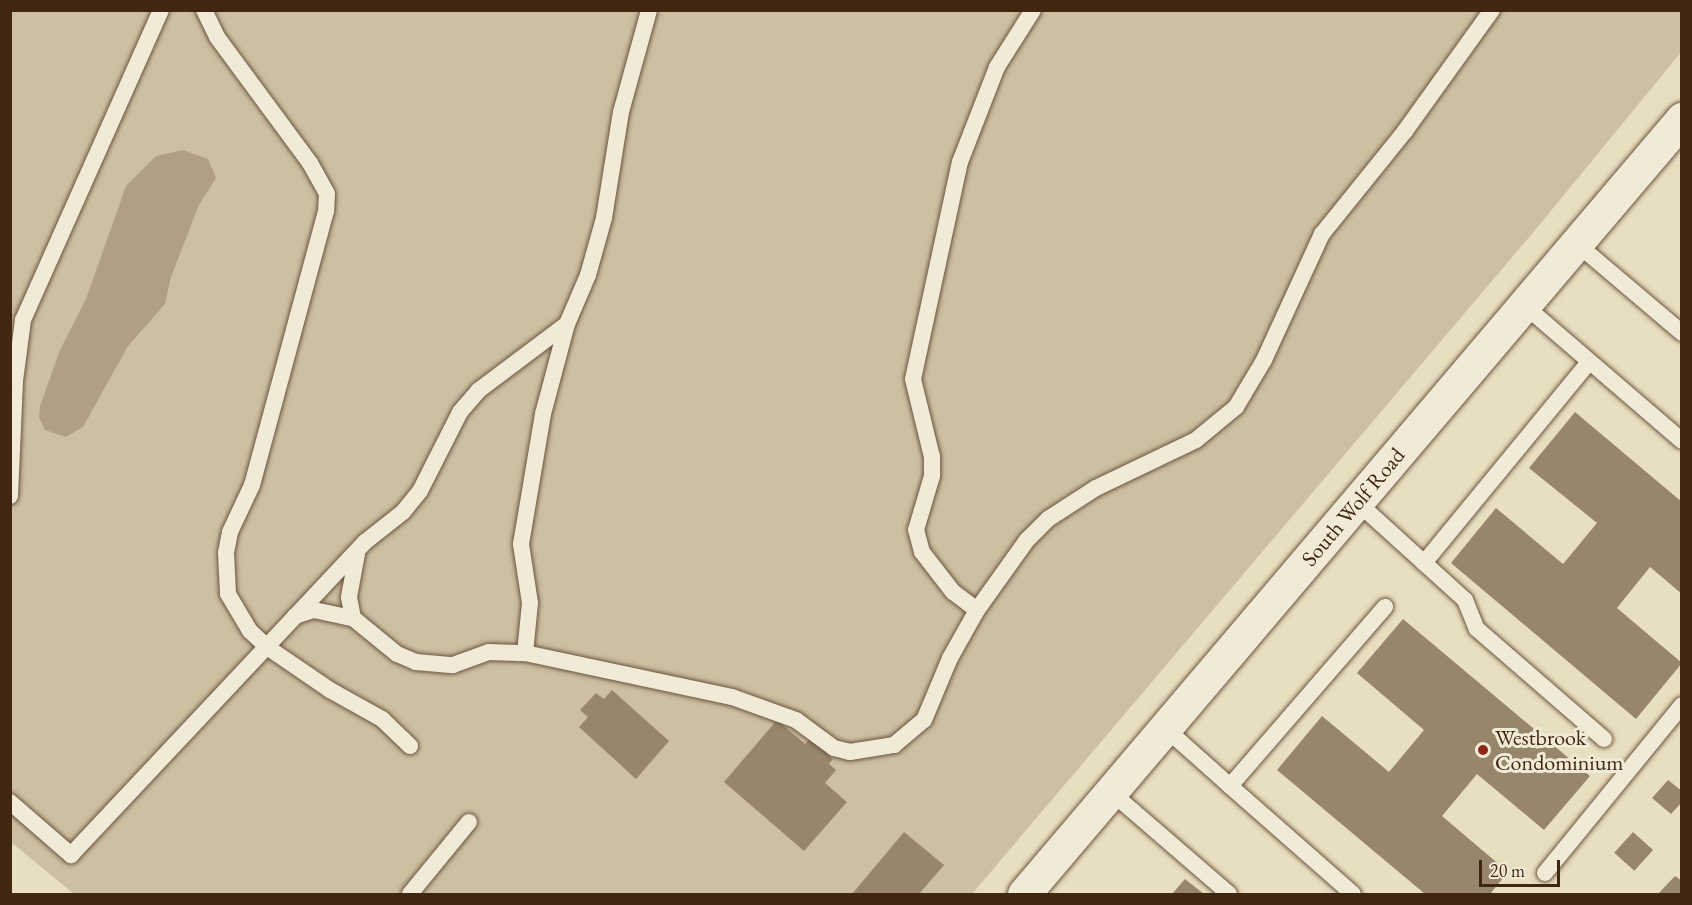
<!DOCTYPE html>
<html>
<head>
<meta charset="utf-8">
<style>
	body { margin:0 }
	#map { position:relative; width:1692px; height:905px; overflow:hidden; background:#e8dec0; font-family:"EB Garamond",serif }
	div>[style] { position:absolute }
	.green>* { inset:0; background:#ccbfa2 }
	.water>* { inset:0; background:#afa085 }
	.building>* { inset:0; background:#98866c; transform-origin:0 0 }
	.roads { filter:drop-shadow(0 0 2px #6b553e) drop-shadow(0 0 2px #6b553e) }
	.lane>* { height:16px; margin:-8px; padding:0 8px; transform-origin:8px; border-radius:8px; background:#f0ead6 }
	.secondary>* { height:33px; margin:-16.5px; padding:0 16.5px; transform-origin:16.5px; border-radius:16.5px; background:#f0ead6 }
	.dots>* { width:16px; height:16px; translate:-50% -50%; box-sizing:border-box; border:3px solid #f0ead6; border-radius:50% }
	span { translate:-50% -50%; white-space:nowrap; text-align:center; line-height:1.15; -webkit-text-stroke:6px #f0ead6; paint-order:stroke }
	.street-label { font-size:22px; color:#412712 }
	.poi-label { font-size:22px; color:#412712 }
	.left { translate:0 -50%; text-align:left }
	.frame { position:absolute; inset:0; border:12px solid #412712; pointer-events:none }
	.scale { position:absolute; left:1479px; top:860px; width:81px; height:27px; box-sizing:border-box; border:3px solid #412712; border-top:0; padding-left:8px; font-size:18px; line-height:21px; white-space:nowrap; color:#412712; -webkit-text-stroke:4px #f0ead6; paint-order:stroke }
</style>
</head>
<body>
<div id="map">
	<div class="green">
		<i style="clip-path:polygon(1681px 10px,1682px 51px,1536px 229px,972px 894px,74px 894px,11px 842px,10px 11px)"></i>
	</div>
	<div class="water">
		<i style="clip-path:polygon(183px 150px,208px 159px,216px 178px,199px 205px,171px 277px,165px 304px,128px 346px,83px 427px,66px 437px,45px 430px,39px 417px,40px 406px,60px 350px,86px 299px,126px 186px,156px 156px)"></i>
	</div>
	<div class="building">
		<i style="clip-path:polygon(1575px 412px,1682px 502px,1682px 594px,1650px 567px,1617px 608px,1682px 663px,1636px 719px,1451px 563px,1496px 508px,1563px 564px,1597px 523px,1529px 468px)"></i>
		<i style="clip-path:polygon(1403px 619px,1590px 776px,1544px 830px,1477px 774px,1442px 816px,1508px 872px,1490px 894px,1425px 894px,1277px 770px,1322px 716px,1389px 772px,1424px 730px,1357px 673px)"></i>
		<i style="clip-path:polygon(612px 690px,669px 741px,636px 779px,579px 727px,588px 717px,580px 710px,596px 693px,604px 699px)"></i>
		<i style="clip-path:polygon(777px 720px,805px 744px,810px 738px,833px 759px,829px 764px,836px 770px,825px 783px,847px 802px,804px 851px,724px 782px)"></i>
		<i style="clip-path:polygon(1668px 780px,1682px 791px,1682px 802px,1671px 814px,1652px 798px)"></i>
		<i style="clip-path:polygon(904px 832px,944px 865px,919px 894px,852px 894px)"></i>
		<i style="left:1633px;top:832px;width:27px;height:28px;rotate:42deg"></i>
		<i style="clip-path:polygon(1675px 876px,1682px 881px,1682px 894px,1658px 894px)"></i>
		<i style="clip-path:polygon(1185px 879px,1204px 894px,1172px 894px)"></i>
	</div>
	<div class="roads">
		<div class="lane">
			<i style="left:204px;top:10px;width:30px;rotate:64deg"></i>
			<i style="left:217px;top:37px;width:157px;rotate:53.6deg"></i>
			<i style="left:310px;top:163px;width:35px;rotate:61deg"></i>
			<i style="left:327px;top:194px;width:17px;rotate:93deg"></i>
			<i style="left:326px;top:211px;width:284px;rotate:105.1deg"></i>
			<i style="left:252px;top:485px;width:52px;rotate:115.1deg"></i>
			<i style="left:230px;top:532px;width:21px;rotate:101deg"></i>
			<i style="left:226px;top:553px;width:41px;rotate:87.2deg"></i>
			<i style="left:228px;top:594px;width:43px;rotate:59.3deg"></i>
			<i style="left:250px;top:631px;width:23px;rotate:43deg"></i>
			<i style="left:267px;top:647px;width:76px;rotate:34.3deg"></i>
			<i style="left:330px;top:690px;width:60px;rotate:29.1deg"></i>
			<i style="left:382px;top:719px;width:39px;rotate:44deg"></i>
			<i style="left:1576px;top:243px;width:139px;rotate:40.3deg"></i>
			<i style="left:1524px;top:305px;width:208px;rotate:40.7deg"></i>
			<i style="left:10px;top:496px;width:115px;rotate:-87.5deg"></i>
			<i style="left:15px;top:381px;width:62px;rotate:-82.5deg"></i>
			<i style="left:23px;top:320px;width:339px;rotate:-66deg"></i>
			<i style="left:1357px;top:502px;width:146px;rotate:42.2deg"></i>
			<i style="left:1465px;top:600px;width:31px;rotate:68deg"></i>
			<i style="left:1477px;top:629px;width:168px;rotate:40.9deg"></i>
			<i style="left:1424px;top:563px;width:260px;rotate:-50.6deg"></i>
			<i style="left:977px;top:610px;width:30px;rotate:-143deg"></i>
			<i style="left:953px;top:592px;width:51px;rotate:-127.8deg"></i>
			<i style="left:922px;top:552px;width:23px;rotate:-105deg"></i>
			<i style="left:916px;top:530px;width:56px;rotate:-73.5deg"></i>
			<i style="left:932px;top:476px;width:19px;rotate:-90deg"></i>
			<i style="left:932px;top:457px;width:80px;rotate:-103.7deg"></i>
			<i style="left:913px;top:379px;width:222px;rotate:-77.8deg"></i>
			<i style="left:960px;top:162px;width:102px;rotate:-68.7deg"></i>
			<i style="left:997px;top:67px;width:67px;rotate:-57.7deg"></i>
			<i style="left:295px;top:616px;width:20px;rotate:-18deg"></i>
			<i style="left:314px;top:610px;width:40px;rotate:12deg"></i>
			<i style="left:353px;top:618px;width:57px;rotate:39.3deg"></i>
			<i style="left:397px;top:654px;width:21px;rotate:23deg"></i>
			<i style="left:416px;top:662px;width:37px;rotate:5deg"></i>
			<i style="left:453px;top:665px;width:38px;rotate:-20deg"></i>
			<i style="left:489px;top:652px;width:36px;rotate:2deg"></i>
			<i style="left:525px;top:653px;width:212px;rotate:12deg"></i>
			<i style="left:732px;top:697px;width:68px;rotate:19.8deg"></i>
			<i style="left:796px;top:720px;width:47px;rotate:36.4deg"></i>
			<i style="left:834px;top:748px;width:16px;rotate:14deg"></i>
			<i style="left:850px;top:752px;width:45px;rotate:-9deg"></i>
			<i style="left:894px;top:745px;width:39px;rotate:-40deg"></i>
			<i style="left:924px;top:720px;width:67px;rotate:-67.2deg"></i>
			<i style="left:950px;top:658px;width:55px;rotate:-60.6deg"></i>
			<i style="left:977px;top:610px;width:86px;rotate:-54.5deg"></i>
			<i style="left:1027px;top:540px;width:30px;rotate:-45deg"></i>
			<i style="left:1048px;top:519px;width:57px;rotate:-32.9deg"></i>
			<i style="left:1096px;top:488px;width:111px;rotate:-25.6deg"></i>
			<i style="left:1196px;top:440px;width:52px;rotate:-39.5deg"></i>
			<i style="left:1236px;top:407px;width:55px;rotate:-59.2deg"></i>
			<i style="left:1264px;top:360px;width:139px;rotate:-65.3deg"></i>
			<i style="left:1322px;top:234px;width:132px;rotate:-51.1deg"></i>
			<i style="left:1405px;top:131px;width:149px;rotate:-54.3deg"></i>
			<i style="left:353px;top:618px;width:21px;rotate:-101deg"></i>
			<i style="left:349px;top:597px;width:44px;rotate:-79.5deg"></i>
			<i style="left:525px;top:653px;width:50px;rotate:-84.3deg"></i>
			<i style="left:530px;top:603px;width:60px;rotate:-98.7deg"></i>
			<i style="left:521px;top:544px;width:132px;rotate:-80.4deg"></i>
			<i style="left:543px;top:414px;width:93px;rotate:-75.1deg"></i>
			<i style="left:567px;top:324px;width:53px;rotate:-66.8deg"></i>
			<i style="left:588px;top:275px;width:59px;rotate:-74.3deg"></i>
			<i style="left:604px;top:218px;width:107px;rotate:-80.9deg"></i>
			<i style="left:621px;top:112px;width:106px;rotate:-74.6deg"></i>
			<i style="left:1165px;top:728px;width:87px;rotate:41.7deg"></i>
			<i style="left:1111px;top:792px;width:156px;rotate:40.8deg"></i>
			<i style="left:10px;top:802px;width:81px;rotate:41deg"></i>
			<i style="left:71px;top:855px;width:429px;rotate:-46.8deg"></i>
			<i style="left:365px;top:542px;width:48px;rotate:-38.3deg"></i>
			<i style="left:403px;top:512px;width:27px;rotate:-51deg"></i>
			<i style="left:420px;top:491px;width:89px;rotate:-63.1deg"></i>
			<i style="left:460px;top:412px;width:29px;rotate:-49deg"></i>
			<i style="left:479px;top:390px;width:110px;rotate:-36.9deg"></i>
			<i style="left:1545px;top:873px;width:217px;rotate:-50.8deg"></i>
			<i style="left:410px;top:894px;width:93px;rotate:-50.7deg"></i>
			<i style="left:1353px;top:894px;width:164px;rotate:-138.7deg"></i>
			<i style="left:1230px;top:786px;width:237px;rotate:-49.1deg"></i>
		</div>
		<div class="secondary">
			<i style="left:1024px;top:894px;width:1017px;rotate:-49.67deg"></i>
		</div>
	</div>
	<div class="dots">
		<i style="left:1483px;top:750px;background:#8f2418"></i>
	</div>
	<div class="street-label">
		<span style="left:1353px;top:507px;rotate:-50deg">South Wolf Road</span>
	</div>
	<div class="poi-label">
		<span class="left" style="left:1495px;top:750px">Westbrook<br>Condominium</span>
	</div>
	<div class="frame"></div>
	<div class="scale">20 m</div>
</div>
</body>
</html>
